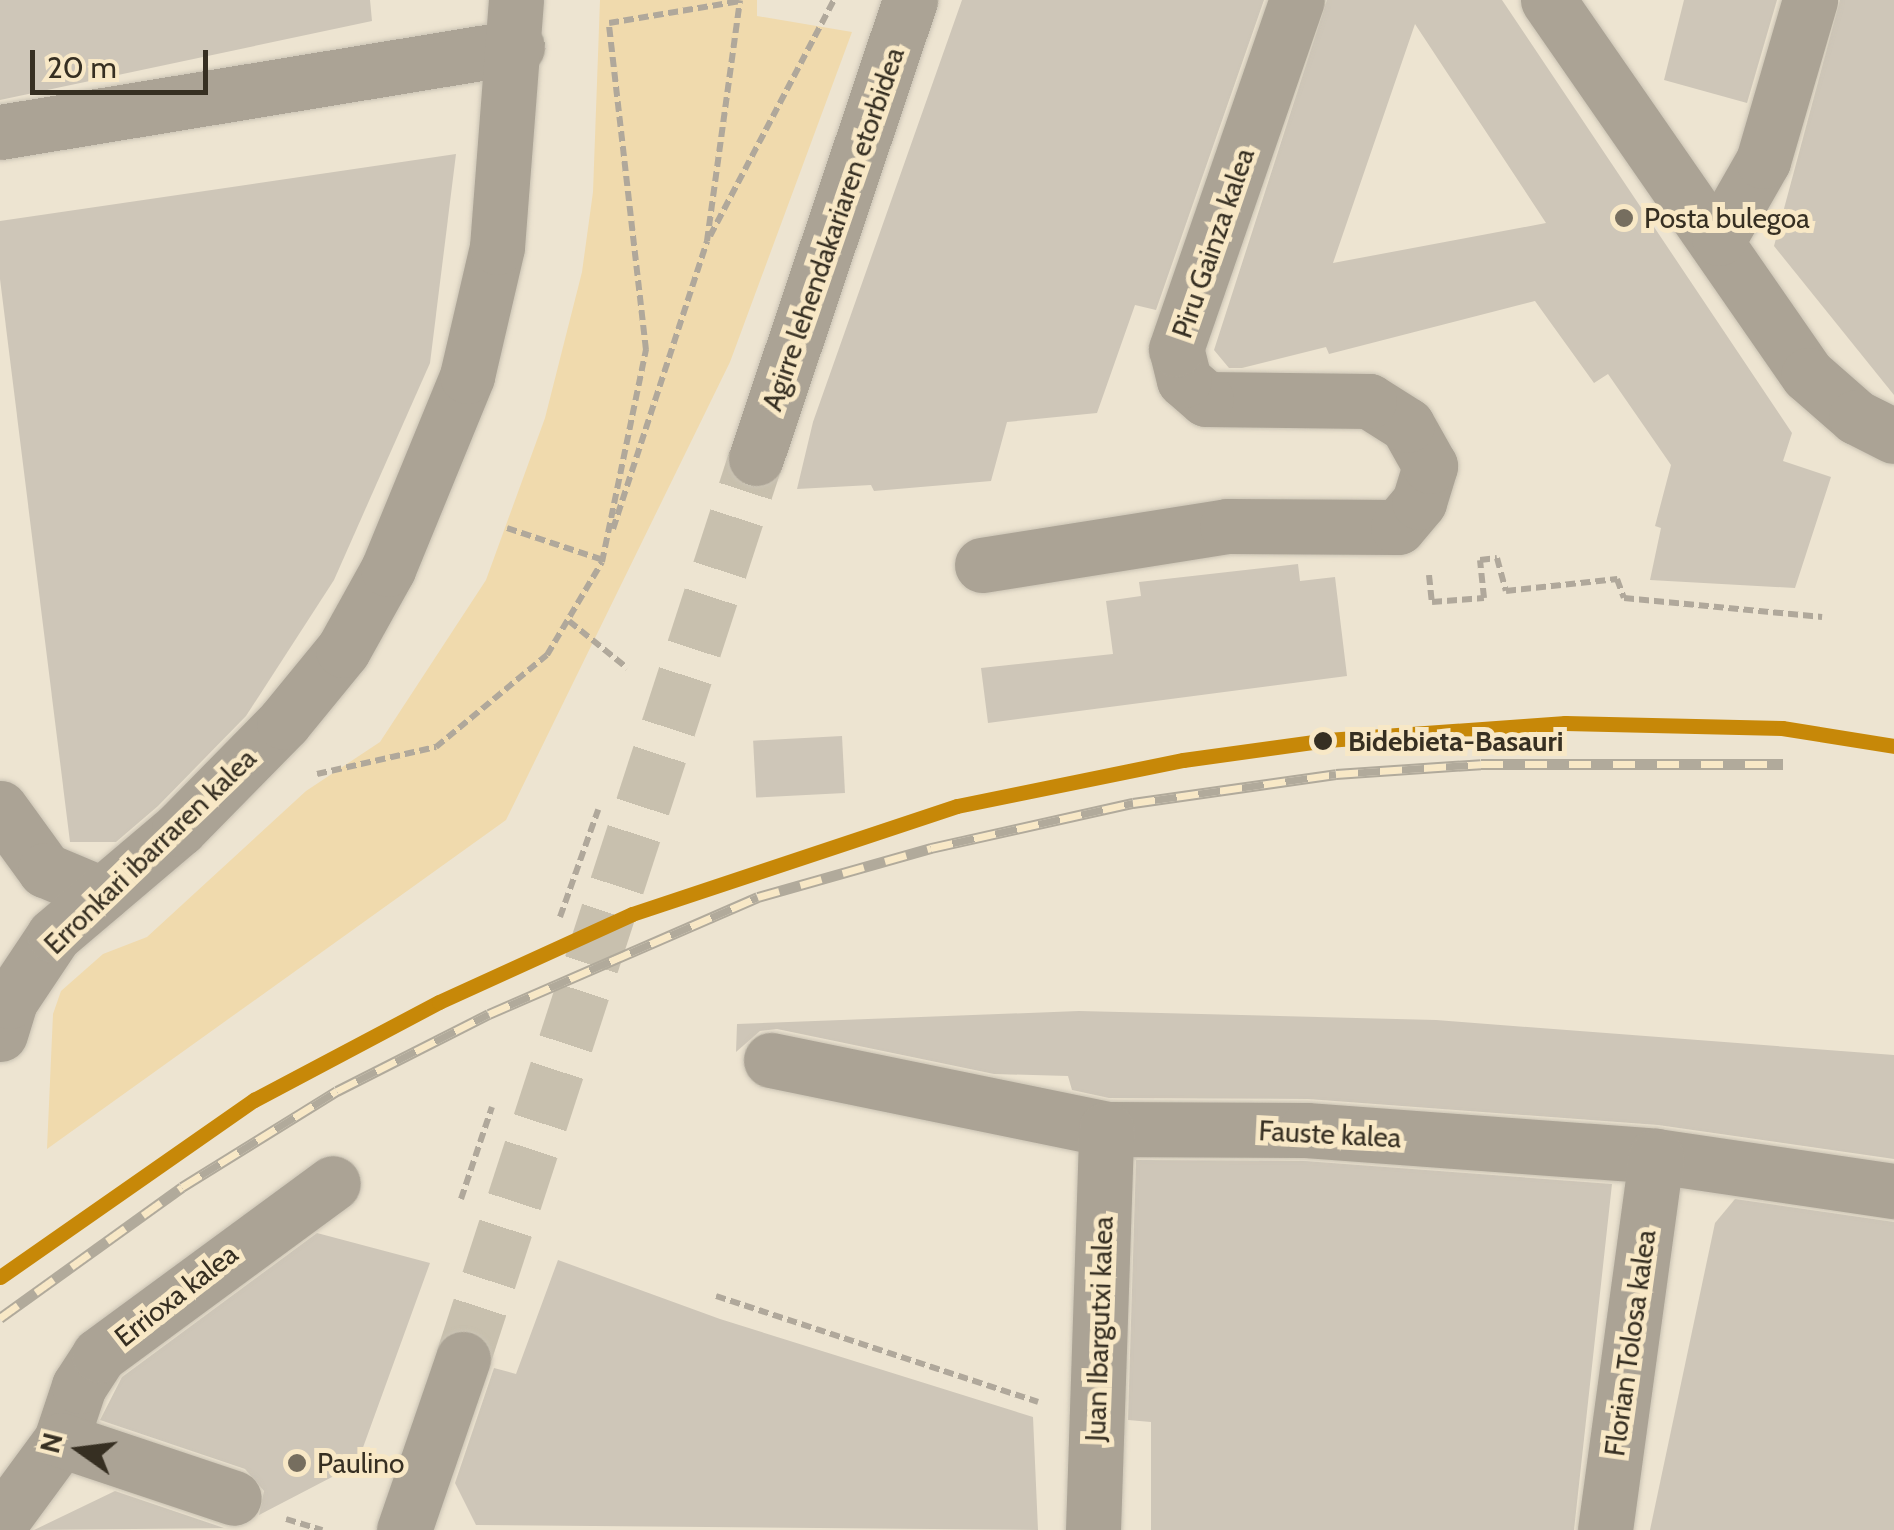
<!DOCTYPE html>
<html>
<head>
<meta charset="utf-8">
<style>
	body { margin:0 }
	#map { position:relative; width:1894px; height:1530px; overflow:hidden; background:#ede4d1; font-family:Cabin,sans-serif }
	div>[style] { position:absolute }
	.green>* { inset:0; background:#f0daad }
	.building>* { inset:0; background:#cec6b8; transform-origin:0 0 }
	.minor-tunnel>* { height:55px; margin-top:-27.5px; transform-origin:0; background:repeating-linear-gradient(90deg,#c8c0ae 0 55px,transparent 0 83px) }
	.path>* { height:6px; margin-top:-3px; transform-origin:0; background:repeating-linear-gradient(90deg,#b0a89b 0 10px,transparent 0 15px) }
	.roads { filter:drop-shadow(0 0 2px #cac3b4) drop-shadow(0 0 2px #cac3b4) }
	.minor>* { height:55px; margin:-27.5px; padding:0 27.5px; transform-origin:27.5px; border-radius:27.5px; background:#aba395 }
	.rail>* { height:11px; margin-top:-5.5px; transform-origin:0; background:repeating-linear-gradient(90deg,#f8e8c6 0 22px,#b1aa9b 0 44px); box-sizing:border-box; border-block:2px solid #b1aa9b }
	.rail-1>* { height:15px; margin:-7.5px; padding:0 7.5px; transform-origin:7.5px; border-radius:7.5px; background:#c78808 }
	.dots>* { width:28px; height:28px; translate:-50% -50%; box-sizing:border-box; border:5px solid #f8e8c6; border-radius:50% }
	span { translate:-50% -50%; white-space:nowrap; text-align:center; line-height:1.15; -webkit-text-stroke:10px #f8e8c6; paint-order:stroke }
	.poi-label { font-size:28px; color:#362f22 }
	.left { translate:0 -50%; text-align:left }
	.street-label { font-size:28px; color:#362f22 }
	.stop-label { font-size:28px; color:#362f22; font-weight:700 }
	.north { position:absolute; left:30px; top:1400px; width:100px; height:100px; -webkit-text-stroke:8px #f8e8c6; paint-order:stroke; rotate:284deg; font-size:28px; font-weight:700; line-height:40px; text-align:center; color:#362f22 }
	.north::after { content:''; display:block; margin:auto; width:35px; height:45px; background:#362f22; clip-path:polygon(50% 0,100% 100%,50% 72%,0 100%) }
	.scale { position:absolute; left:30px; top:50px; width:178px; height:45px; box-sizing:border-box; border:5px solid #362f22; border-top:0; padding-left:12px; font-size:30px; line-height:35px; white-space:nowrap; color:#362f22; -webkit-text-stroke:8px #f8e8c6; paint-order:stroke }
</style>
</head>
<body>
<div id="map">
	<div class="green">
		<i style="clip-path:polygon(600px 0,757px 0,757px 16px,852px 32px,730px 362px,506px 820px,47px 1149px,53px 1014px,61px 991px,103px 954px,147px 937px,306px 791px,380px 742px,486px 580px,545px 418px,582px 272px,593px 192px)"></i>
	</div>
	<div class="building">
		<i style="clip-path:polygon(0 0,370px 0,372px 21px,0 100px)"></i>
		<i style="clip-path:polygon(962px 0,1264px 0,1156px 310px,1135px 305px,1097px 413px,1007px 422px,991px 481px,874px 491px,871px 485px,797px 489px,813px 422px)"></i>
		<i style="clip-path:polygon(evenodd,1327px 0,1502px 0,1792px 433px,1783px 461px,1831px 477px,1795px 588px,1650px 580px,1661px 528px,1655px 526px,1671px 465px,1608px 374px,1594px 383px,1535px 301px,1329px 354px,1326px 347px,1242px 368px,1229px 368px,1214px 350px,1327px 0,1415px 24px,1546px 223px,1333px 263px,1415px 24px)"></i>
		<i style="clip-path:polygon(1684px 0,1777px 0,1747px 103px,1664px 80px)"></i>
		<i style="clip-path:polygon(1840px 0,1894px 0,1894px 395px,1774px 246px)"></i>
		<i style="clip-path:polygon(456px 154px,430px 363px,334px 580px,246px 716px,158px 806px,116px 842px,70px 842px,0 279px,0 221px)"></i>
		<i style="clip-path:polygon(1298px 564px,1300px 581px,1335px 577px,1347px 676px,988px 723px,981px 668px,1113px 654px,1106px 601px,1141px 596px,1139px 582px)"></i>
		<i style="left:842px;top:736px;width:57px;height:89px;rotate:87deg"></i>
		<i style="clip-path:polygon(1079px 1011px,1436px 1020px,1894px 1055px,1894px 1159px,1658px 1125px,1308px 1099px,1109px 1098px,1072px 1090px,1068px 1076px,994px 1074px,777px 1029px,760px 1031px,736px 1052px,737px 1024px)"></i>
		<i style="clip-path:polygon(1136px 1160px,1305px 1161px,1612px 1184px,1574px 1530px,1151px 1530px,1151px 1422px,1128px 1420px)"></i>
		<i style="clip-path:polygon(1735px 1199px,1894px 1222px,1894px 1530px,1650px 1530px,1715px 1223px)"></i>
		<i style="clip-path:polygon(317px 1233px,430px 1263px,357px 1464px,259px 1515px,264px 1491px,245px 1469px,100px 1420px,122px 1377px)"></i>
		<i style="clip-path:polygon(558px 1260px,720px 1319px,1033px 1417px,1038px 1530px,476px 1525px,455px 1483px,494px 1368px,516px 1374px)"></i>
		<i style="clip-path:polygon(115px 1491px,224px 1528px,234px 1528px,34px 1530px)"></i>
	</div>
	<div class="minor-tunnel">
		<i style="left:463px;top:1359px;width:947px;rotate:-71.99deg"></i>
	</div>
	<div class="path">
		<i style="left:710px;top:236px;width:267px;rotate:-62.3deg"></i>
		<i style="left:507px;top:528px;width:101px;rotate:18.4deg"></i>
		<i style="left:613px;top:529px;width:303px;rotate:-71.9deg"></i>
		<i style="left:707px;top:241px;width:243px;rotate:-82.2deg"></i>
		<i style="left:1429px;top:575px;width:27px;rotate:84deg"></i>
		<i style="left:1432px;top:602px;width:52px;rotate:-4.4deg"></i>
		<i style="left:1484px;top:598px;width:38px;rotate:-96deg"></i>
		<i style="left:1480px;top:560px;width:17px;rotate:-7deg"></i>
		<i style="left:1497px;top:558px;width:34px;rotate:75deg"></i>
		<i style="left:1506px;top:591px;width:112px;rotate:-6.2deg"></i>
		<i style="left:1617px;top:579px;width:20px;rotate:70deg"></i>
		<i style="left:1624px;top:598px;width:199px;rotate:5.5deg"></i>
		<i style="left:569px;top:621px;width:75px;rotate:39deg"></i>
		<i style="left:317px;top:774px;width:122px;rotate:-12.8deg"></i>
		<i style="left:436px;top:747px;width:144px;rotate:-39.7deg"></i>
		<i style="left:547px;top:655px;width:108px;rotate:-59.4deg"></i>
		<i style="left:602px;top:562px;width:217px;rotate:-78.3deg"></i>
		<i style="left:646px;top:350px;width:329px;rotate:-96.5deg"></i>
		<i style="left:609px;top:23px;width:133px;rotate:-9.5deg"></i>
		<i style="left:560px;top:917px;width:114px;rotate:-70.4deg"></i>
		<i style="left:461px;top:1199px;width:97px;rotate:-71.4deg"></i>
		<i style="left:716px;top:1296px;width:339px;rotate:18.2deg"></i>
		<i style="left:286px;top:1519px;width:38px;rotate:17deg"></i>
	</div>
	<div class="roads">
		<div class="minor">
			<i style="left:1548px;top:0;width:456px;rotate:55.3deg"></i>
			<i style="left:1808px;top:375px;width:64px;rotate:41.2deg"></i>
			<i style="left:1856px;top:417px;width:42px;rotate:26.6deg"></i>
			<i style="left:0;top:132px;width:524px;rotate:-9.34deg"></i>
			<i style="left:1719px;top:238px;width:89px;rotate:-60.3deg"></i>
			<i style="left:1763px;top:161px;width:168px;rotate:-73.7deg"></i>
			<i style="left:756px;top:458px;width:483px;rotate:-71.4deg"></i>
			<i style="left:982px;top:565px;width:248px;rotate:-9deg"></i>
			<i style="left:1227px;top:526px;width:171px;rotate:0.3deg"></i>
			<i style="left:1398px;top:527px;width:33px;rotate:-50deg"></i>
			<i style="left:1419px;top:502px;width:38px;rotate:-73deg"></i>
			<i style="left:1430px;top:466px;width:47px;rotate:-119.3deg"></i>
			<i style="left:1407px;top:425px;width:45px;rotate:-147.7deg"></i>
			<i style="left:1369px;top:401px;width:163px;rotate:-179.3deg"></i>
			<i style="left:1206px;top:399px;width:29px;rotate:-139deg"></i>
			<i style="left:1184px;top:380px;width:32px;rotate:-104deg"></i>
			<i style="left:1176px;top:349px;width:369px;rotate:-70.9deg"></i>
			<i style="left:0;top:808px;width:77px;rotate:54deg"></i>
			<i style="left:45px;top:870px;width:62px;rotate:22.8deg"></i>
			<i style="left:0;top:1034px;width:34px;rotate:-73deg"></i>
			<i style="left:10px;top:1001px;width:79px;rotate:-56.3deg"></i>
			<i style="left:54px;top:935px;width:164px;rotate:-40.3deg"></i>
			<i style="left:179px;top:829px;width:150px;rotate:-45.5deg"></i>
			<i style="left:284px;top:722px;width:93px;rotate:-50.7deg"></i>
			<i style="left:343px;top:650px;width:93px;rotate:-60.9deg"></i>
			<i style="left:388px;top:569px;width:209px;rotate:-67.7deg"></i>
			<i style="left:467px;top:376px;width:132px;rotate:-76.9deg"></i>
			<i style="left:497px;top:247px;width:248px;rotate:-85.6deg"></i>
			<i style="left:771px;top:1060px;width:342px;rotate:11.6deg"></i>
			<i style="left:1106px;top:1129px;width:200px;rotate:0.3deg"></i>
			<i style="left:1306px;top:1130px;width:351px;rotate:4.2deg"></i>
			<i style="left:1656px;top:1156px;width:241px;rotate:8.4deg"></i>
			<i style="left:61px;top:1440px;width:57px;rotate:-71.6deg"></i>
			<i style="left:79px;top:1386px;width:37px;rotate:-57deg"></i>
			<i style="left:99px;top:1355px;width:290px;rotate:-36.3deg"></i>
			<i style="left:0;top:1523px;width:103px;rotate:-53.7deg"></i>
			<i style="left:61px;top:1440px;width:182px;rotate:18.5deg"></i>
			<i style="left:404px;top:1530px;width:181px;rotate:-71deg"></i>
			<i style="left:1093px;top:1530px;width:401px;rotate:-88.1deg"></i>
			<i style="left:1605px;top:1530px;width:377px;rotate:-82.2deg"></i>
		</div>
	</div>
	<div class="rail">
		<i style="left:0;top:1318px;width:224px;rotate:-35.7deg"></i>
		<i style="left:182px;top:1187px;width:182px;rotate:-31.8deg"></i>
		<i style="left:337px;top:1091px;width:170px;rotate:-26.9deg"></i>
		<i style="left:489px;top:1014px;width:293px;rotate:-23.5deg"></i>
		<i style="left:758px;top:897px;width:180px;rotate:-15.8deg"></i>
		<i style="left:931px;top:848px;width:207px;rotate:-12.6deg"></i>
		<i style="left:1133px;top:803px;width:205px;rotate:-8.1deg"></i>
		<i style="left:1336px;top:774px;width:145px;rotate:-3.9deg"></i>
		<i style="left:1481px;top:764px;width:302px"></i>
	</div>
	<div class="rail-1">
		<i style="left:0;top:1277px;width:310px;rotate:-34.9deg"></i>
		<i style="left:254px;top:1100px;width:209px;rotate:-27.9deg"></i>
		<i style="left:439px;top:1002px;width:212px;rotate:-24.5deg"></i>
		<i style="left:632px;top:914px;width:342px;rotate:-18.4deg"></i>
		<i style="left:957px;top:806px;width:231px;rotate:-11.5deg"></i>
		<i style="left:1183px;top:760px;width:145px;rotate:-7.9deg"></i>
		<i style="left:1327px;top:740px;width:239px;rotate:-4.1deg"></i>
		<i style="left:1565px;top:723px;width:217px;rotate:1.3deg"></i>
		<i style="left:1782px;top:728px;width:113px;rotate:9.1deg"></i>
	</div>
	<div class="dots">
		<i style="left:1624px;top:218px;background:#766e5f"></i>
		<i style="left:1323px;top:741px;background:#362f22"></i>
		<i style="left:297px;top:1463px;background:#766e5f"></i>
	</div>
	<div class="poi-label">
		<span class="left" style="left:1644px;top:218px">Posta bulegoa</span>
		<span class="left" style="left:317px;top:1463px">Paulino</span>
	</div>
	<div class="street-label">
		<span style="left:833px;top:229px;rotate:-71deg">Agirre lehendakariaren etorbidea</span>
		<span style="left:1213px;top:243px;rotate:-71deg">Piru Gainza kalea</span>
		<span style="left:150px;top:851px;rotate:-44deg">Erronkari ibarraren kalea</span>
		<span style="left:1330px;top:1134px;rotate:3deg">Fauste kalea</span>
		<span style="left:176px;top:1295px;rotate:-38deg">Errioxa kalea</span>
		<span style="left:1099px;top:1329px;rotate:-88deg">Juan Ibargutxi kalea</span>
		<span style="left:1630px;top:1343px;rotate:-82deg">Florian Tolosa kalea</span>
	</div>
	<div class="stop-label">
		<span class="left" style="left:1348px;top:741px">Bidebieta-Basauri</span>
	</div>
	<div class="north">N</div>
	<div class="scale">20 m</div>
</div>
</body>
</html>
